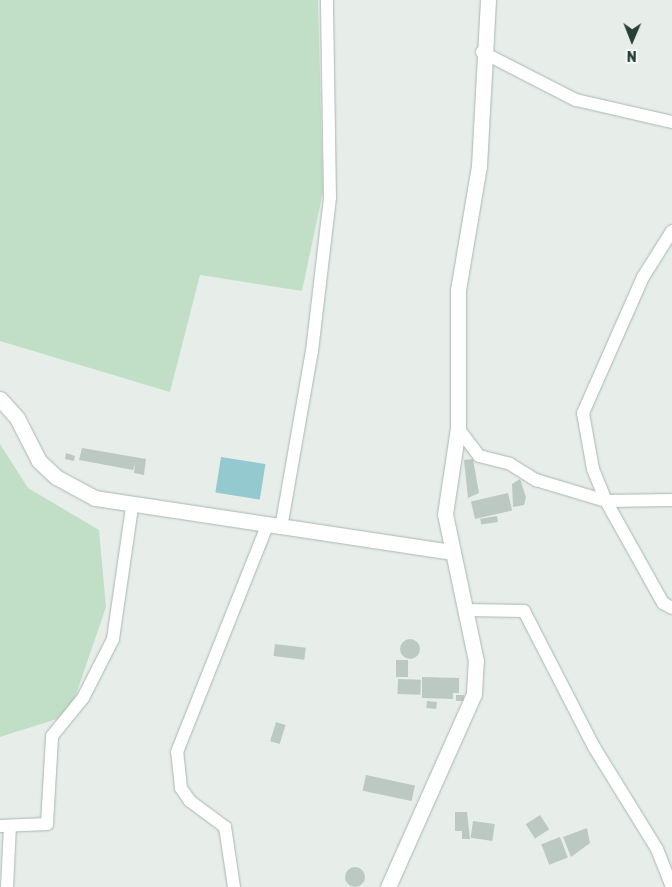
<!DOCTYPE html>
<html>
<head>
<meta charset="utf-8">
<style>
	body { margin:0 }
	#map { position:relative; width:672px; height:887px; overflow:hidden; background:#e7eeea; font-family:Rubik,sans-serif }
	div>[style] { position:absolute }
	.green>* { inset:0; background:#c1dec7 }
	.water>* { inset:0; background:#93c9cf; transform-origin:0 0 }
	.building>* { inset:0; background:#bcc9c3; transform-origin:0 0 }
	.round { border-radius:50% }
	.roads { filter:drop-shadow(0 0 1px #a9b6b1) drop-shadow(0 0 1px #a9b6b1) }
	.street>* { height:12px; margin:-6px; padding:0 6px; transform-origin:6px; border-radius:6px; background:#fff }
	.secondary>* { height:15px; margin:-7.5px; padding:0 7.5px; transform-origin:7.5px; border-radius:7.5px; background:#fff }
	span { translate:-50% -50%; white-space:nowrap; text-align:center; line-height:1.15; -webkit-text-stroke:4px #f7fbf9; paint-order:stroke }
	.north { position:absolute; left:607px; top:15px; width:50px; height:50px; -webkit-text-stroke:4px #f7fbf9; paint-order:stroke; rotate:181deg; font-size:14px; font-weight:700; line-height:20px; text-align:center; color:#264038 }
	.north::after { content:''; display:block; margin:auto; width:18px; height:22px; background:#264038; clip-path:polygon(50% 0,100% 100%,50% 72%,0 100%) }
</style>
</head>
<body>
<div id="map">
	<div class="green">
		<i style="clip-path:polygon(0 0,318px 0,323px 192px,302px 291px,200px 275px,170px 392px,0 341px)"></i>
		<i style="clip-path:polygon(0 444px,28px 488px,99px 530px,106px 607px,69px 715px,0 737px)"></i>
	</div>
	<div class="water">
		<i style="left:221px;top:457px;width:45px;height:36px;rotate:9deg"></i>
	</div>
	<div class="building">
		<i style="clip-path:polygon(82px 448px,146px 459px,144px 475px,134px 473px,135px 464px,133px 470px,79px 460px)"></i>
		<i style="clip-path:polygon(66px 453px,75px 456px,74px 461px,65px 459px)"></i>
		<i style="clip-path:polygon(473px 459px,479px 493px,468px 498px,464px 460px)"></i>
		<i style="clip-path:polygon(520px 479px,526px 497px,524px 505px,513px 507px,512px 484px)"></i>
		<i style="left:508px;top:493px;width:18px;height:38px;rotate:77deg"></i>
		<i style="left:497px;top:516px;width:6px;height:17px;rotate:81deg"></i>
		<i class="round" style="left:400px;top:639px;width:20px;height:20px"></i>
		<i style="left:275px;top:644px;width:31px;height:12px;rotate:7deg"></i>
		<i style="left:396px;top:660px;width:12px;height:17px"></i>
		<i style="clip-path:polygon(422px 677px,459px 678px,459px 693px,453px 693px,453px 699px,422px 698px)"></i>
		<i style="left:398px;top:679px;width:23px;height:15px;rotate:2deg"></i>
		<i style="left:456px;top:695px;width:8px;height:6px"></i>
		<i style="left:427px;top:701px;width:10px;height:7px;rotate:6deg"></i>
		<i style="left:276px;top:722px;width:10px;height:20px;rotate:17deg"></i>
		<i style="left:366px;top:775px;width:50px;height:16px;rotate:12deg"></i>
		<i style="clip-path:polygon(455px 812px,467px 812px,470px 839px,462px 839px,462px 831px,455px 831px)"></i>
		<i style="left:540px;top:815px;width:17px;height:17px;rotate:57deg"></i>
		<i style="left:473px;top:821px;width:22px;height:17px;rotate:8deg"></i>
		<i style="clip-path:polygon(587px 828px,590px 843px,571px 857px,563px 837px)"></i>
		<i style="left:560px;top:837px;width:22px;height:20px;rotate:69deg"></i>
		<i class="round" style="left:345px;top:867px;width:20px;height:20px"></i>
	</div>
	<div class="roads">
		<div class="street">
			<i style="left:482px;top:52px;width:106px;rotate:27.1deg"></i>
			<i style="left:576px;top:100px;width:98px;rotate:12.9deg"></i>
			<i style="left:672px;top:231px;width:54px;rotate:122.2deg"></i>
			<i style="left:643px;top:277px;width:149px;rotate:113.8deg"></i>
			<i style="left:583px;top:413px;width:57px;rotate:79.9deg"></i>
			<i style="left:593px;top:469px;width:35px;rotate:68deg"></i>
			<i style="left:606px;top:501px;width:117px;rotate:60.8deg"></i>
			<i style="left:663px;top:603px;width:10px;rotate:29deg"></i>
			<i style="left:458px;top:428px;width:35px;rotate:53deg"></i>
			<i style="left:479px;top:456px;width:32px;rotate:14deg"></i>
			<i style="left:510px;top:464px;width:31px;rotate:32deg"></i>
			<i style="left:536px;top:480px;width:73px;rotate:16.7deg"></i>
			<i style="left:606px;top:501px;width:66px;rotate:-0.9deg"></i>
			<i style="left:281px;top:528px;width:180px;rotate:-80.1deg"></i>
			<i style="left:312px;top:351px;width:154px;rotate:-83.3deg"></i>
			<i style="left:330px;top:198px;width:198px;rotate:-90.9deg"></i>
			<i style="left:466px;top:610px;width:58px;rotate:1deg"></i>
			<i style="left:524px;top:611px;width:153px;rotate:62.8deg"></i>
			<i style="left:594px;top:747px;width:120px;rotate:58.3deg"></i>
			<i style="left:657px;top:849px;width:41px;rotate:68.5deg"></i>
			<i style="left:0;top:826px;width:47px;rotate:-2.4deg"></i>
			<i style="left:47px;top:824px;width:88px;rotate:-86.7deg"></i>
			<i style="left:52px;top:736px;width:49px;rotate:-50.8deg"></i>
			<i style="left:83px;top:698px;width:66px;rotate:-63deg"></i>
			<i style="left:113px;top:639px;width:133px;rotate:-81.8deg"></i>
			<i style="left:7px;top:887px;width:61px;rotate:-87.2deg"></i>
			<i style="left:234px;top:887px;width:61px;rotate:-98.5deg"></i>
			<i style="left:225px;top:827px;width:44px;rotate:-143.4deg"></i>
			<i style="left:190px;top:801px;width:16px;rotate:-125deg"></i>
			<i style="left:181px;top:788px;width:36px;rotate:-96deg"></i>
			<i style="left:177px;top:752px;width:243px;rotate:-68.3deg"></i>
		</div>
		<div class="secondary">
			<i style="left:0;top:399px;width:25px;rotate:48deg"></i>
			<i style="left:17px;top:418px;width:48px;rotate:62.9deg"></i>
			<i style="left:39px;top:461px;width:23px;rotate:43deg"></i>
			<i style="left:56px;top:477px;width:44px;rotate:28.3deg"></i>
			<i style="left:95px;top:498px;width:361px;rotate:8.6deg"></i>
			<i style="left:388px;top:887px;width:211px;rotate:-66deg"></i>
			<i style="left:474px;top:694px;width:33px;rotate:-87deg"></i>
			<i style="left:476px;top:661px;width:150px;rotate:-101.9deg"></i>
			<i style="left:445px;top:514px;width:87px;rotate:-81.4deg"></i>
			<i style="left:458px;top:428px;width:138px;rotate:-90deg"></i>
			<i style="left:458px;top:290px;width:126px;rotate:-80.4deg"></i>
			<i style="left:479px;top:166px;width:166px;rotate:-86.9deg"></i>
		</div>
	</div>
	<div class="north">N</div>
</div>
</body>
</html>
